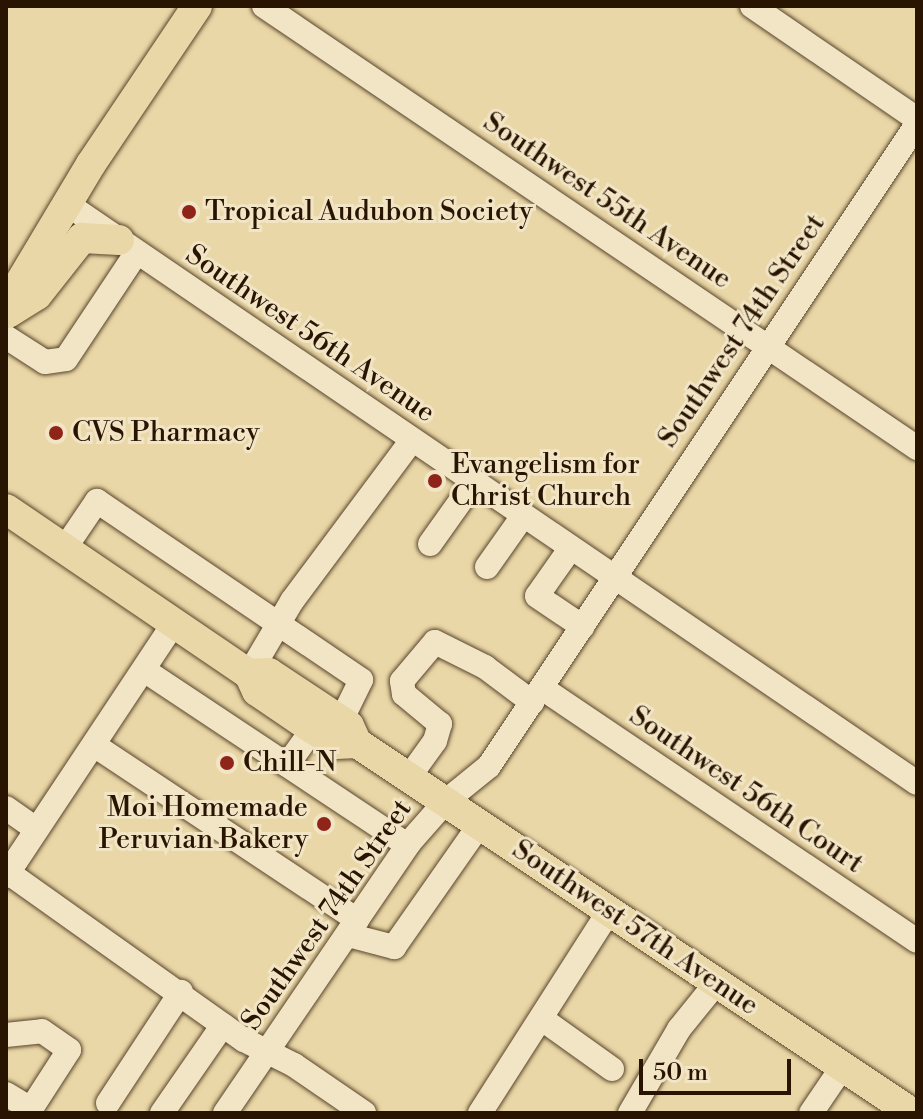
<!DOCTYPE html>
<html>
<head>
<meta charset="utf-8">
<style>
	body { margin:0 }
	#map { position:relative; width:923px; height:1119px; overflow:hidden; background:#ead7a7; font-family:"Libre Bodoni",serif }
	div>[style] { position:absolute }
	.roads { filter:drop-shadow(0 0 2px #59452b) drop-shadow(0 0 2px #59452b) }
	.minor>* { height:24px; margin:-12px; padding:0 12px; transform-origin:12px; border-radius:12px; background:#f1e5c6 }
	.major>* { height:30px; margin:-15px; padding:0 15px; transform-origin:15px; border-radius:15px; background:#ead7a7 }
	.dots>* { width:22px; height:22px; translate:-50% -50%; box-sizing:border-box; border:4px solid #f1e5c6; border-radius:50% }
	span { translate:-50% -50%; white-space:nowrap; text-align:center; line-height:1.15; -webkit-text-stroke:6px #f1e5c6; paint-order:stroke }
	.street-label { font-size:28px; color:#291402 }
	.poi-label { font-size:28px; color:#291402 }
	.left { translate:0 -50%; text-align:left }
	.right { translate:-100% -50%; text-align:right }
	.frame { position:absolute; inset:0; border:8px solid #291402; pointer-events:none }
	.scale { position:absolute; left:639px; top:1059px; width:152px; height:36px; box-sizing:border-box; border:4px solid #291402; border-top:0; padding-left:10px; font-size:24px; line-height:28px; white-space:nowrap; color:#291402; -webkit-text-stroke:6px #f1e5c6; paint-order:stroke }
</style>
</head>
<body>
<div id="map">
	<div class="roads">
		<div class="minor">
			<i style="left:264px;top:6px;width:789px;rotate:34.09deg"></i>
			<i style="left:752px;top:6px;width:200px;rotate:34.4deg"></i>
			<i style="left:67px;top:204px;width:1028px;rotate:34.26deg"></i>
			<i style="left:6px;top:337px;width:46px;rotate:32.7deg"></i>
			<i style="left:45px;top:362px;width:21px;rotate:-8deg"></i>
			<i style="left:66px;top:359px;width:128px;rotate:-56.4deg"></i>
			<i style="left:430px;top:544px;width:76px;rotate:-54.6deg"></i>
			<i style="left:65px;top:548px;width:57px;rotate:-55.8deg"></i>
			<i style="left:97px;top:501px;width:319px;rotate:34.1deg"></i>
			<i style="left:361px;top:680px;width:46px;rotate:116deg"></i>
			<i style="left:570px;top:549px;width:57px;rotate:125.1deg"></i>
			<i style="left:537px;top:596px;width:55px;rotate:34deg"></i>
			<i style="left:487px;top:567px;width:62px;rotate:-54.8deg"></i>
			<i style="left:144px;top:670px;width:316px;rotate:33.6deg"></i>
			<i style="left:249px;top:674px;width:85px;rotate:-59.5deg"></i>
			<i style="left:292px;top:601px;width:201px;rotate:-53.3deg"></i>
			<i style="left:542px;top:688px;width:452px;rotate:34deg"></i>
			<i style="left:94px;top:745px;width:316px;rotate:33.6deg"></i>
			<i style="left:287px;top:765px;width:44px;rotate:-54.2deg"></i>
			<i style="left:409px;top:777px;width:44px;rotate:-54.2deg"></i>
			<i style="left:435px;top:741px;width:18px;rotate:-74deg"></i>
			<i style="left:440px;top:724px;width:47px;rotate:-140.2deg"></i>
			<i style="left:404px;top:694px;width:13px;rotate:-99deg"></i>
			<i style="left:402px;top:681px;width:51px;rotate:-49.8deg"></i>
			<i style="left:435px;top:642px;width:56px;rotate:26.6deg"></i>
			<i style="left:485px;top:667px;width:59px;rotate:36.7deg"></i>
			<i style="left:6px;top:808px;width:37px;rotate:35deg"></i>
			<i style="left:6px;top:871px;width:292px;rotate:35.4deg"></i>
			<i style="left:244px;top:1040px;width:56px;rotate:26.6deg"></i>
			<i style="left:294px;top:1065px;width:85px;rotate:34.4deg"></i>
			<i style="left:6px;top:876px;width:305px;rotate:-56.4deg"></i>
			<i style="left:348px;top:935px;width:48px;rotate:14.6deg"></i>
			<i style="left:394px;top:947px;width:150px;rotate:-55deg"></i>
			<i style="left:542px;top:1019px;width:86px;rotate:35.5deg"></i>
			<i style="left:6px;top:1035px;width:36px;rotate:-6deg"></i>
			<i style="left:42px;top:1031px;width:33px;rotate:35deg"></i>
			<i style="left:69px;top:1050px;width:70px;rotate:122.8deg"></i>
			<i style="left:31px;top:1109px;width:29px;rotate:-149deg"></i>
			<i style="left:108px;top:1103px;width:133px;rotate:-56.7deg"></i>
			<i style="left:162px;top:1113px;width:107px;rotate:-55.3deg"></i>
			<i style="left:225px;top:1113px;width:327px;rotate:-55.7deg"></i>
			<i style="left:409px;top:843px;width:56px;rotate:-48.6deg"></i>
			<i style="left:446px;top:801px;width:55px;rotate:-39.1deg"></i>
			<i style="left:489px;top:766px;width:772px;rotate:-56.31deg"></i>
			<i style="left:480px;top:1113px;width:241px;rotate:-57.4deg"></i>
			<i style="left:630px;top:1113px;width:97px;rotate:-59.7deg"></i>
			<i style="left:679px;top:1029px;width:60px;rotate:-51deg"></i>
			<i style="left:811px;top:1113px;width:57px;rotate:-55.8deg"></i>
		</div>
		<div class="major">
			<i style="left:6px;top:306px;width:165px;rotate:-59.1deg"></i>
			<i style="left:91px;top:164px;width:190px;rotate:-56.1deg"></i>
			<i style="left:8px;top:313px;width:34px;rotate:-32deg"></i>
			<i style="left:37px;top:295px;width:73px;rotate:-51.7deg"></i>
			<i style="left:82px;top:238px;width:37px;rotate:3deg"></i>
			<i style="left:6px;top:509px;width:294px;rotate:34.2deg"></i>
			<i style="left:249px;top:674px;width:19px;rotate:65deg"></i>
			<i style="left:257px;top:691px;width:68px;rotate:34.2deg"></i>
			<i style="left:313px;top:729px;width:27px;rotate:33deg"></i>
			<i style="left:336px;top:744px;width:21px;rotate:-3deg"></i>
			<i style="left:249px;top:674px;width:20px;rotate:-3deg"></i>
			<i style="left:269px;top:673px;width:96px;rotate:33.5deg"></i>
			<i style="left:349px;top:726px;width:19px;rotate:65deg"></i>
			<i style="left:357px;top:743px;width:667px;rotate:33.69deg"></i>
		</div>
	</div>
	<div class="dots">
		<i style="left:189px;top:212px;background:#8f2418"></i>
		<i style="left:56px;top:433px;background:#8f2418"></i>
		<i style="left:435px;top:481px;background:#8f2418"></i>
		<i style="left:227px;top:763px;background:#8f2418"></i>
		<i style="left:324px;top:824px;background:#8f2418"></i>
	</div>
	<div class="street-label">
		<span style="left:607px;top:201px;rotate:34deg">Southwest 55th Avenue</span>
		<span style="left:742px;top:331px;rotate:-56deg">Southwest 74th Street</span>
		<span style="left:310px;top:334px;rotate:34deg">Southwest 56th Avenue</span>
		<span style="left:746px;top:790px;rotate:34deg">Southwest 56th Court</span>
		<span style="left:327px;top:915px;rotate:-55deg">Southwest 74th Street</span>
		<span style="left:635px;top:928px;rotate:34deg">Southwest 57th Avenue</span>
	</div>
	<div class="poi-label">
		<span class="left" style="left:205px;top:212px">Tropical Audubon Society</span>
		<span class="left" style="left:72px;top:433px">CVS Pharmacy</span>
		<span class="left" style="left:451px;top:481px">Evangelism for<br>Christ Church</span>
		<span class="left" style="left:243px;top:763px">Chill-N</span>
		<span class="right" style="left:308px;top:824px">Moi Homemade<br>Peruvian Bakery</span>
	</div>
	<div class="frame"></div>
	<div class="scale">50 m</div>
</div>
</body>
</html>
